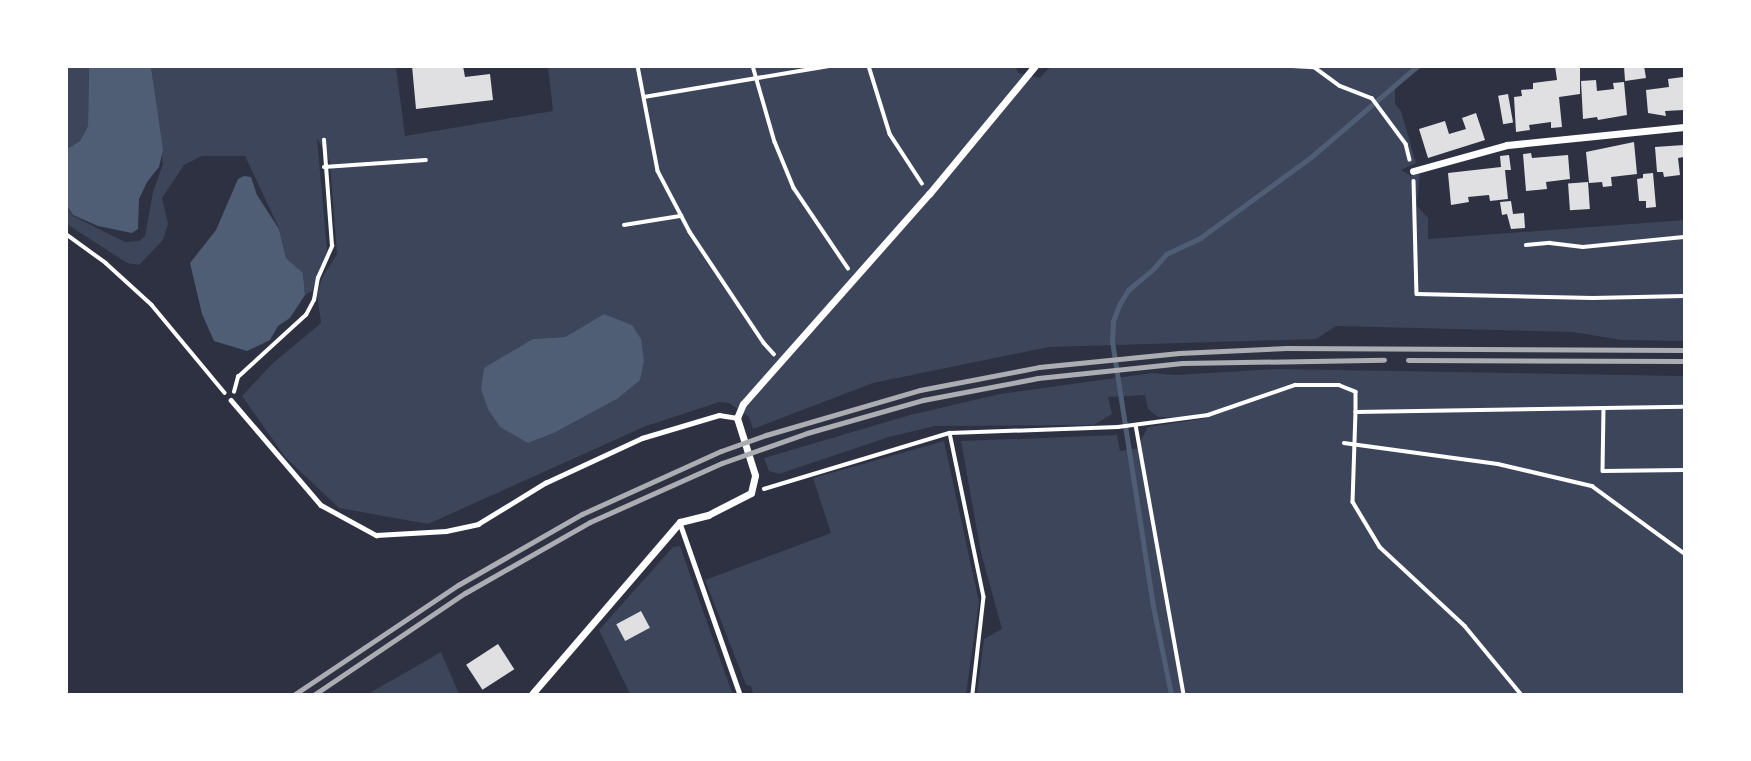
<!DOCTYPE html>
<html>
<head>
<meta charset="utf-8">
<style>
	body { margin:0 }
	#map { position:relative; width:1751px; height:761px; overflow:hidden; background:#2d3142; font-family:"Work Sans",sans-serif }
	div>[style] { position:absolute }
	.green>* { inset:0; background:#3c4559 }
	.water>* { inset:0; background:#4f5d75 }
	.stream>* { height:5px; margin:-2.5px; padding:0 2.5px; transform-origin:2.5px; border-radius:2.5px; background:#4f5d75 }
	.building>* { inset:0; background:#e0e0e3; transform-origin:0 0 }
	.path>* { height:3.5px; margin:-1.75px; padding:0 1.75px; transform-origin:1.75px; border-radius:1.75px; background:#fff }
	.service>* { height:4.5px; margin:-2.25px; padding:0 2.25px; transform-origin:2.25px; border-radius:2.25px; background:#fff }
	.minor>* { height:7px; margin:-3.5px; padding:0 3.5px; transform-origin:3.5px; border-radius:3.5px; background:#fff }
	.rail>* { height:5px; margin:-2.5px; padding:0 2.5px; transform-origin:2.5px; border-radius:2.5px; background:#abadb3 }
	span { translate:-50% -50%; white-space:nowrap; text-align:center; line-height:1.15; -webkit-text-stroke:5px #fff; paint-order:stroke }
	.frame { position:absolute; inset:0; border:68px solid #fff; pointer-events:none }
</style>
</head>
<body>
<div id="map">
	<div class="green">
		<i style="clip-path:polygon(evenodd,1015px 66px,1018px 73px,1040px 78px,1051px 66px,1423px 67px,1395px 86px,1395px 104px,1401px 111px,1416px 163px,1401px 170px,1411px 176px,1420px 172px,1417px 206px,1428px 218px,1428px 239px,1684px 220px,1684px 341px,1622px 340px,1573px 332px,1336px 326px,1316px 339px,1049px 347px,873px 383px,753px 429px,749px 417px,729px 403px,720px 402px,646px 426px,428px 524px,339px 508px,285px 457px,242px 396px,272px 364px,321px 323px,317px 294px,322px 278px,337px 254px,330px 162px,317px 138px,327px 250px,312px 291px,305px 295px,303px 273px,286px 258px,279px 228px,245px 156px,202px 156px,184px 165px,162px 198px,168px 224px,163px 240px,139px 265px,127px 263px,67px 224px,66px 206px,73px 216px,125px 242px,139px 241px,145px 236px,153px 192px,163px 164px,151px 67px,396px 67px,405px 136px,553px 111px,548px 67px,1015px 66px,604px 314px,617px 399px,554px 433px,528px 443px,533px 339px,565px 337px,604px 314px)"></i>
		<i style="clip-path:polygon(66px 67px,89px 67px,88px 126px,80px 141px,67px 149px)"></i>
		<i style="clip-path:polygon(1277px 369px,1684px 376px,1684px 550px,1623px 506px,1684px 554px,1684px 694px,977px 694px,984px 639px,1002px 629px,981px 553px,961px 441px,1117px 435px,1120px 451px,1141px 448px,1141px 440px,1148px 427px,1207px 418px,1158px 417px,1148px 409px,1145px 395px,1108px 397px,1112px 414px,1094px 425px,935px 426px,889px 437px,779px 474px,769px 471px,764px 458px,910px 415px,1000px 394px,1152px 373px,1175px 375px)"></i>
		<i style="clip-path:polygon(944px 441px,979px 602px,966px 694px,753px 694px,751px 686px,746px 685px,705px 580px,831px 533px,813px 478px)"></i>
		<i style="clip-path:polygon(680px 546px,730px 687px,733px 694px,630px 694px,599px 630px,673px 547px)"></i>
		<i style="clip-path:polygon(441px 652px,459px 694px,368px 694px)"></i>
	</div>
	<div class="water">
		<i style="clip-path:polygon(89px 67px,151px 67px,163px 150px,159px 167px,147px 182px,139px 199px,138px 229px,132px 233px,98px 226px,73px 215px,67px 206px,67px 149px,80px 141px,88px 126px)"></i>
		<i style="clip-path:polygon(244px 176px,251px 177px,257px 195px,279px 229px,286px 258px,303px 273px,305px 295px,290px 318px,278px 326px,270px 340px,247px 351px,214px 341px,202px 314px,190px 263px,216px 230px,238px 179px)"></i>
		<i style="clip-path:polygon(604px 314px,632px 325px,641px 339px,644px 361px,640px 380px,617px 399px,554px 433px,528px 443px,500px 427px,488px 409px,481px 389px,484px 368px,533px 339px,565px 337px)"></i>
	</div>
	<div class="stream">
		<i style="left:1171px;top:694px;width:90px;rotate:-101.6deg"></i>
		<i style="left:1153px;top:606px;width:267px;rotate:-98.8deg"></i>
		<i style="left:1112px;top:342px;width:21px;rotate:-87deg"></i>
		<i style="left:1113px;top:321px;width:17px;rotate:-69deg"></i>
		<i style="left:1119px;top:305px;width:17px;rotate:-59deg"></i>
		<i style="left:1128px;top:290px;width:34px;rotate:-40deg"></i>
		<i style="left:1154px;top:268px;width:18px;rotate:-49deg"></i>
		<i style="left:1166px;top:254px;width:38px;rotate:-25deg"></i>
		<i style="left:1200px;top:238px;width:137px;rotate:-36.1deg"></i>
		<i style="left:1311px;top:157px;width:140px;rotate:-40.6deg"></i>
	</div>
	<div class="building">
		<i style="clip-path:polygon(412px 66px,463px 66px,465px 77px,490px 74px,493px 100px,416px 109px)"></i>
		<i style="clip-path:polygon(1555px 66px,1580px 66px,1580px 94px,1559px 97px,1562px 127px,1551px 128px,1551px 122px,1529px 125px,1530px 130px,1516px 132px,1514px 97px,1522px 96px,1521px 90px,1533px 89px,1533px 83px,1557px 80px)"></i>
		<i style="clip-path:polygon(1624px 66px,1644px 66px,1646px 78px,1625px 81px)"></i>
		<i style="clip-path:polygon(1683px 77px,1684px 110px,1665px 111px,1666px 116px,1648px 113px,1646px 90px,1669px 87px,1668px 79px)"></i>
		<i style="clip-path:polygon(1596px 80px,1597px 91px,1614px 89px,1613px 83px,1624px 82px,1627px 115px,1598px 120px,1597px 117px,1583px 119px,1581px 81px)"></i>
		<i style="left:1508px;top:94px;width:29px;height:10px;rotate:80deg"></i>
		<i style="clip-path:polygon(1476px 113px,1485px 140px,1428px 158px,1419px 129px,1445px 121px,1449px 134px,1466px 129px,1462px 118px)"></i>
		<i style="clip-path:polygon(1634px 142px,1637px 174px,1611px 177px,1612px 186px,1603px 187px,1602px 182px,1589px 183px,1586px 152px)"></i>
		<i style="clip-path:polygon(1684px 145px,1684px 157px,1678px 158px,1680px 175px,1664px 177px,1663px 172px,1657px 172px,1655px 147px)"></i>
		<i style="clip-path:polygon(1531px 153px,1532px 158px,1568px 155px,1570px 179px,1546px 182px,1547px 189px,1526px 191px,1523px 154px)"></i>
		<i style="clip-path:polygon(1509px 155px,1511px 170px,1505px 170px,1508px 199px,1490px 201px,1489px 195px,1478px 196px,1468px 197px,1469px 202px,1451px 205px,1448px 173px,1501px 167px,1500px 156px)"></i>
		<i style="clip-path:polygon(1653px 173px,1656px 207px,1646px 208px,1646px 201px,1639px 201px,1637px 179px,1643px 178px,1643px 174px)"></i>
		<i style="left:1588px;top:182px;width:27px;height:20px;rotate:86deg"></i>
		<i style="clip-path:polygon(1511px 201px,1513px 214px,1524px 213px,1525px 228px,1511px 229px,1507px 214px,1502px 215px,1500px 202px)"></i>
		<i style="left:641px;top:611px;width:19px;height:28px;rotate:62deg"></i>
		<i style="left:498px;top:644px;width:30px;height:38px;rotate:57deg"></i>
	</div>
	<div class="path">
		<i style="left:638px;top:66px;width:107px;rotate:79.2deg"></i>
		<i style="left:658px;top:171px;width:69px;rotate:62.3deg"></i>
		<i style="left:690px;top:232px;width:133px;rotate:56.3deg"></i>
		<i style="left:764px;top:343px;width:15px;rotate:48deg"></i>
		<i style="left:753px;top:66px;width:79px;rotate:73.9deg"></i>
		<i style="left:775px;top:142px;width:50px;rotate:67.6deg"></i>
		<i style="left:794px;top:188px;width:97px;rotate:56deg"></i>
		<i style="left:869px;top:66px;width:71px;rotate:72.8deg"></i>
		<i style="left:890px;top:134px;width:59px;rotate:56.9deg"></i>
		<i style="left:1268px;top:66px;width:1px"></i>
		<i style="left:1292px;top:66px;width:22px;rotate:3deg"></i>
		<i style="left:1314px;top:67px;width:32px;rotate:36deg"></i>
		<i style="left:1340px;top:86px;width:34px;rotate:21deg"></i>
		<i style="left:1372px;top:98px;width:57px;rotate:53.5deg"></i>
		<i style="left:1406px;top:144px;width:16px;rotate:76deg"></i>
		<i style="left:644px;top:97px;width:189px;rotate:-9.5deg"></i>
		<i style="left:324px;top:167px;width:102px;rotate:-3.9deg"></i>
		<i style="left:1414px;top:181px;width:113px;rotate:88.5deg"></i>
		<i style="left:1417px;top:294px;width:176px;rotate:1.3deg"></i>
		<i style="left:1593px;top:298px;width:91px;rotate:-1.3deg"></i>
		<i style="left:624px;top:225px;width:58px;rotate:-9deg"></i>
		<i style="left:66px;top:234px;width:49px;rotate:35.9deg"></i>
		<i style="left:106px;top:263px;width:62px;rotate:42.4deg"></i>
		<i style="left:152px;top:305px;width:114px;rotate:50.3deg"></i>
		<i style="left:1526px;top:245px;width:24px;rotate:-5deg"></i>
		<i style="left:1550px;top:243px;width:33px;rotate:7deg"></i>
		<i style="left:1583px;top:247px;width:101px;rotate:-5.7deg"></i>
		<i style="left:234px;top:392px;width:16px;rotate:-75deg"></i>
		<i style="left:238px;top:377px;width:92px;rotate:-42.4deg"></i>
		<i style="left:306px;top:315px;width:17px;rotate:-62deg"></i>
		<i style="left:314px;top:300px;width:22px;rotate:-80deg"></i>
		<i style="left:318px;top:278px;width:35px;rotate:-66deg"></i>
		<i style="left:332px;top:246px;width:106px;rotate:-94.3deg"></i>
		<i style="left:1604px;top:408px;width:63px;rotate:90.9deg"></i>
		<i style="left:1603px;top:471px;width:81px;rotate:-0.7deg"></i>
		<i style="left:1356px;top:412px;width:90px;rotate:91.9deg"></i>
		<i style="left:1353px;top:502px;width:52px;rotate:59deg"></i>
		<i style="left:1380px;top:547px;width:116px;rotate:42.9deg"></i>
		<i style="left:1465px;top:626px;width:88px;rotate:50.5deg"></i>
		<i style="left:1136px;top:425px;width:273px;rotate:79.9deg"></i>
		<i style="left:950px;top:433px;width:167px;rotate:78.3deg"></i>
		<i style="left:984px;top:597px;width:98px;rotate:96.5deg"></i>
		<i style="left:1344px;top:443px;width:155px;rotate:7.8deg"></i>
		<i style="left:1498px;top:464px;width:97px;rotate:13.2deg"></i>
		<i style="left:1592px;top:486px;width:114px;rotate:36.1deg"></i>
		<i style="left:764px;top:489px;width:194px;rotate:-16.8deg"></i>
		<i style="left:950px;top:433px;width:168px;rotate:-2deg"></i>
		<i style="left:1118px;top:427px;width:91px;rotate:-7.6deg"></i>
		<i style="left:1208px;top:415px;width:92px;rotate:-19deg"></i>
		<i style="left:1295px;top:385px;width:44px"></i>
		<i style="left:1339px;top:385px;width:18px;rotate:22deg"></i>
		<i style="left:1356px;top:392px;width:20px;rotate:90deg"></i>
		<i style="left:1356px;top:412px;width:328px;rotate:-0.9deg"></i>
	</div>
	<div class="service">
		<i style="left:231px;top:400px;width:138px;rotate:49.4deg"></i>
		<i style="left:321px;top:505px;width:63px;rotate:28.6deg"></i>
		<i style="left:376px;top:535px;width:70px;rotate:-3.3deg"></i>
		<i style="left:446px;top:531px;width:33px;rotate:-12deg"></i>
		<i style="left:478px;top:524px;width:79px;rotate:-31.5deg"></i>
		<i style="left:545px;top:483px;width:107px;rotate:-24.9deg"></i>
		<i style="left:642px;top:438px;width:80px;rotate:-16.6deg"></i>
		<i style="left:719px;top:415px;width:18px;rotate:9deg"></i>
		<i style="left:680px;top:523px;width:181px;rotate:70.7deg"></i>
	</div>
	<div class="minor">
		<i style="left:1413px;top:171px;width:98px;rotate:-15.5deg"></i>
		<i style="left:1507px;top:145px;width:178px;rotate:-5.8deg"></i>
		<i style="left:532px;top:694px;width:227px;rotate:-49.3deg"></i>
		<i style="left:680px;top:522px;width:29px;rotate:-14deg"></i>
		<i style="left:708px;top:515px;width:48px;rotate:-27.1deg"></i>
		<i style="left:751px;top:493px;width:18px;rotate:-77deg"></i>
		<i style="left:755px;top:475px;width:60px;rotate:-107.5deg"></i>
		<i style="left:737px;top:418px;width:15px;rotate:-67deg"></i>
		<i style="left:743px;top:404px;width:281px;rotate:-48.5deg"></i>
		<i style="left:929px;top:194px;width:166px;rotate:-50.4deg"></i>
	</div>
	<div class="rail">
		<i style="left:1408px;top:360px;width:276px;rotate:0.2deg"></i>
		<i style="left:295px;top:694px;width:196px;rotate:-33.8deg"></i>
		<i style="left:458px;top:585px;width:143px;rotate:-29.8deg"></i>
		<i style="left:582px;top:514px;width:153px;rotate:-24.4deg"></i>
		<i style="left:721px;top:451px;width:48px;rotate:-19.6deg"></i>
		<i style="left:766px;top:435px;width:160px;rotate:-16.3deg"></i>
		<i style="left:920px;top:390px;width:121px;rotate:-10.9deg"></i>
		<i style="left:1039px;top:367px;width:141px;rotate:-5.7deg"></i>
		<i style="left:1179px;top:353px;width:108px;rotate:-2.7deg"></i>
		<i style="left:1287px;top:348px;width:397px;rotate:0.3deg"></i>
		<i style="left:315px;top:694px;width:181px;rotate:-34deg"></i>
		<i style="left:465px;top:593px;width:144px;rotate:-29.6deg"></i>
		<i style="left:590px;top:522px;width:145px;rotate:-24.1deg"></i>
		<i style="left:722px;top:463px;width:90px;rotate:-19.4deg"></i>
		<i style="left:807px;top:433px;width:121px;rotate:-15.9deg"></i>
		<i style="left:923px;top:400px;width:117px;rotate:-10.8deg"></i>
		<i style="left:1038px;top:378px;width:145px;rotate:-5.9deg"></i>
		<i style="left:1182px;top:363px;width:202px;rotate:-0.9deg"></i>
	</div>
	<div class="frame"></div>
</div>
</body>
</html>
